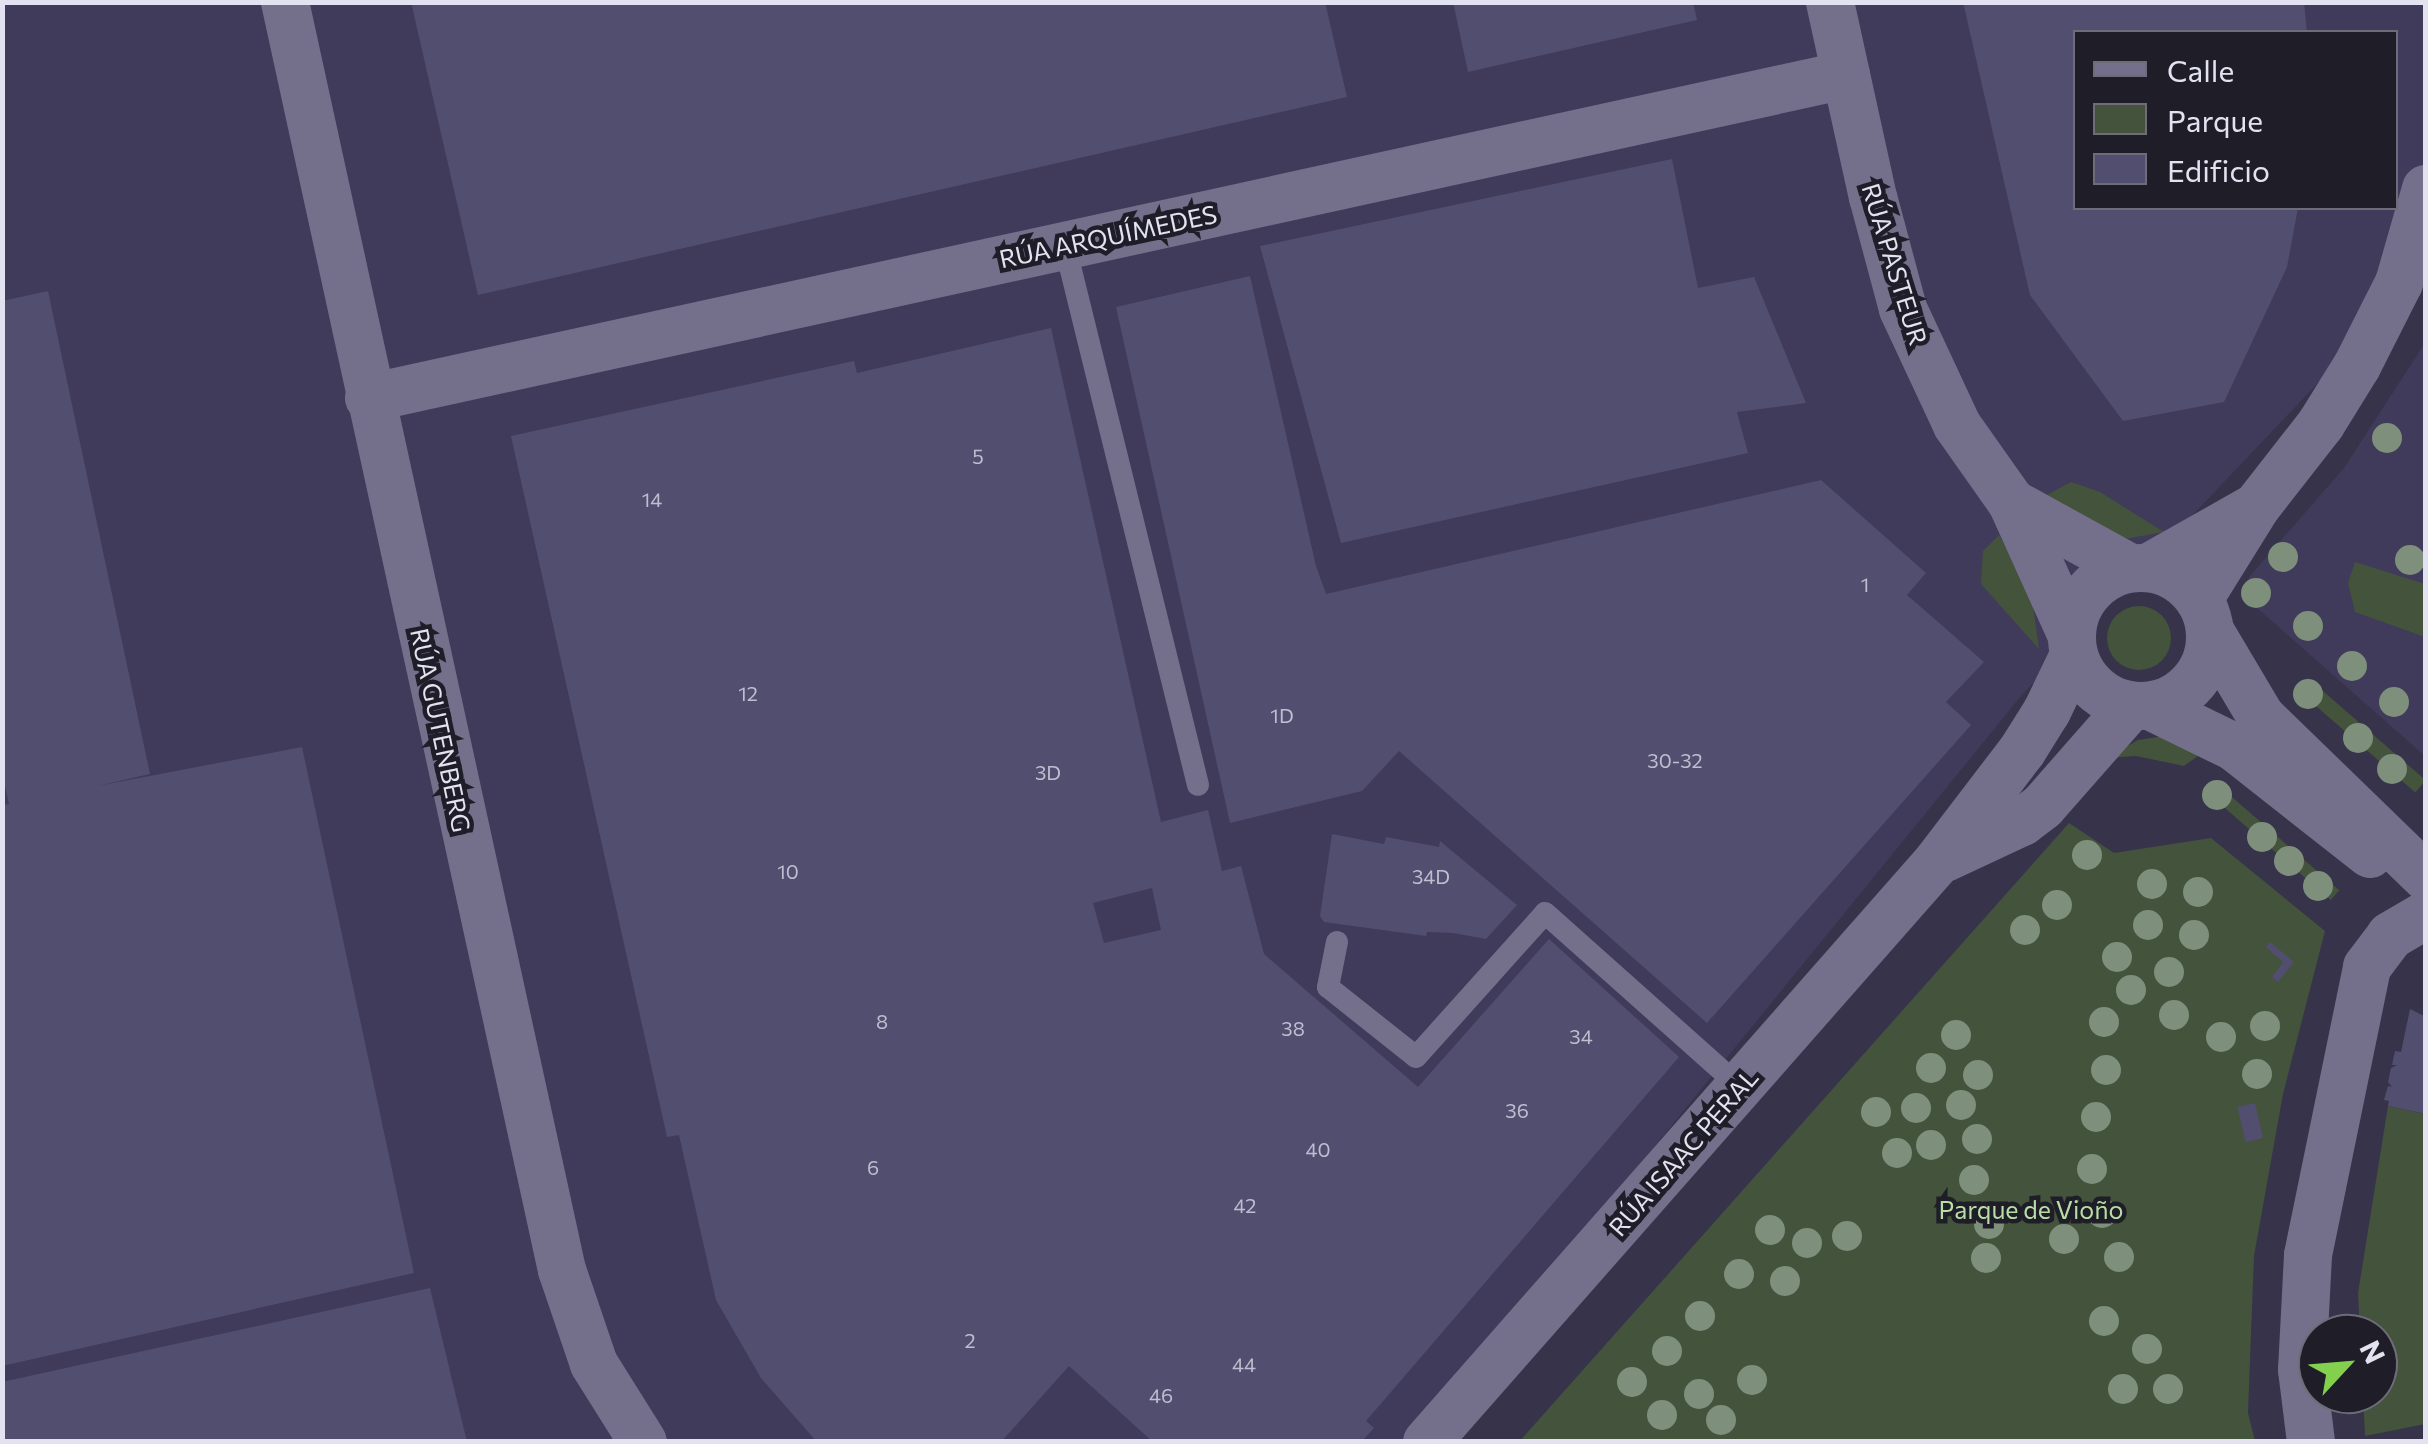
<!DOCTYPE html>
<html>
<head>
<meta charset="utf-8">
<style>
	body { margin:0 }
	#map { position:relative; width:2428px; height:1444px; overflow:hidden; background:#36334b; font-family:Commissioner,sans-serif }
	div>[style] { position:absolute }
	.built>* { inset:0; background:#403b5a }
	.green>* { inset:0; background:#44533c; transform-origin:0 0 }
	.round { border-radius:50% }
	.building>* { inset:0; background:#524e6f; transform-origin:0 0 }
	.lane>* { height:22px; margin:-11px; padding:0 11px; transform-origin:11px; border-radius:11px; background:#74708c }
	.street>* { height:48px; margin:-24px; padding:0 24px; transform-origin:24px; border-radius:24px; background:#74708c }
	.street>.ring { margin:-24px; padding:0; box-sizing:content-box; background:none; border:48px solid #74708c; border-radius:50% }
	.trees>* { width:30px; height:30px; margin:-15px; border-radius:50%; background:#7e907c }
	span { translate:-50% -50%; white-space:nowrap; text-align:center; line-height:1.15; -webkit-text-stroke:9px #1e1d28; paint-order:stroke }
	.number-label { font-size:20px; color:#bfbdd0 }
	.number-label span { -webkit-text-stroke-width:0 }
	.street-label { font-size:25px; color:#e3e2f1 }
	.park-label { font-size:25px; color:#b8dda5 }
	.frame { position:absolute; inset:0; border:5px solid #e3e2f1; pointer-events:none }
	.legend { position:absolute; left:2073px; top:30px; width:325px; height:180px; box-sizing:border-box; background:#1e1d28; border:2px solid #6d6c78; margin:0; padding:12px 18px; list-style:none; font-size:30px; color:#e3e2f1 }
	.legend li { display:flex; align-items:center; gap:20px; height:50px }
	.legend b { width:50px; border:2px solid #6d6c78 }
	.north { position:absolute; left:2298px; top:1314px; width:100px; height:100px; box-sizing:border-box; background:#1e1d28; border:2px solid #6d6c78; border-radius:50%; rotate:64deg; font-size:28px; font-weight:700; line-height:40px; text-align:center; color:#e3e2f1 }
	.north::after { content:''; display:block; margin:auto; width:35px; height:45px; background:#83d04f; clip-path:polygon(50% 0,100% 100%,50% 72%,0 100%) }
</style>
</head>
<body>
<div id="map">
	<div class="built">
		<i style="clip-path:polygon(evenodd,2px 3px,2425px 3px,2425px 202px,2391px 306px,2021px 696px,1415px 1441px,3px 1441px,2px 3px,2076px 32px,2396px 32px,2396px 208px,2076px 208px,2076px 32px)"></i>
		<i style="clip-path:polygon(2425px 343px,2425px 756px,2257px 608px,2246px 591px,2249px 577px,2344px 468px)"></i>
	</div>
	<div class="green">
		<i style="clip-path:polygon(2071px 482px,2100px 492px,2164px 532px,2124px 539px,2043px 497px)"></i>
		<i style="clip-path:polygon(1999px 535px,2031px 592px,2039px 649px,1981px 584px,1983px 551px)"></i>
		<i style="clip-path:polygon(2355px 562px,2425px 584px,2425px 637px,2355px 612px,2348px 583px)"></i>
		<i class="round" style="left:2107px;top:606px;width:64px;height:64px"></i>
		<i style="left:2308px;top:678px;width:156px;height:16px;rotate:41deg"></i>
		<i style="clip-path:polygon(2170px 735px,2209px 748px,2184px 766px,2136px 756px,2107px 758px,2138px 740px)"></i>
		<i style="left:2217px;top:784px;width:162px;height:13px;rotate:41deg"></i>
		<i style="clip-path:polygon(2069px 823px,2114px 853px,2211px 838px,2325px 931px,2283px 1094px,2254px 1256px,2248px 1413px,2255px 1441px,1519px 1442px)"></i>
		<i style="clip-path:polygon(2388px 1106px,2425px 1114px,2425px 1424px,2365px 1436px,2363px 1394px,2378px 1394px,2378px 1334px,2360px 1334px,2358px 1293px)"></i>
	</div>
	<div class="building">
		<i style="clip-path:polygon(411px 2px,1325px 2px,1347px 97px,478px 295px)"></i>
		<i style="clip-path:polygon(1453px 2px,1693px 2px,1697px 20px,1468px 72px)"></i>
		<i style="clip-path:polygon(1963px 2px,2304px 2px,2307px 32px,2076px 32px,2076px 208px,2298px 208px,2287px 267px,2224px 402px,2123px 421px,2030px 295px)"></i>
		<i style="clip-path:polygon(1672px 159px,1698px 288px,1754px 277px,1806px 403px,1737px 412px,1748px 453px,1341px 543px,1260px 246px)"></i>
		<i style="clip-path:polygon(1250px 276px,1316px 566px,1326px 594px,1821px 480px,1926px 573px,1907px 595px,1984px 662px,1946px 702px,1971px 725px,1707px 1023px,1399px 751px,1362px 791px,1230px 823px,1116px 307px)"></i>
		<i style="clip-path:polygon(48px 291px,150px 774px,97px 786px,302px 747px,414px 1273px,2px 1366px,2px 805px,9px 804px,2px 773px,2px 301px)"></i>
		<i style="clip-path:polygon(evenodd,1051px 328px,1161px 822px,1208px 810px,1222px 871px,1241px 866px,1264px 954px,1418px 1087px,1549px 939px,1679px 1057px,1366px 1421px,1374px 1428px,1361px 1442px,1153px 1442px,1069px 1366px,1001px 1442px,817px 1442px,761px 1378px,716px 1300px,679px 1135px,667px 1137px,511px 436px,854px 361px,857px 373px,1051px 328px,1152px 888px,1161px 930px,1104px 943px,1093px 903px,1152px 888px)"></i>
		<i style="clip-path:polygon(1332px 834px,1384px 844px,1386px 837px,1439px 847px,1440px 841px,1517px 905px,1486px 939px,1453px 933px,1427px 932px,1426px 936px,1324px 922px,1320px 916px)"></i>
		<i style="clip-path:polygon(2270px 942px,2294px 962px,2278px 982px,2272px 977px,2283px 962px,2266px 947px)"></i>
		<i style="clip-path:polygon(2410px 1009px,2426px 1017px,2426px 1114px,2388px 1106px,2389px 1101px,2384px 1100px,2388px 1086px,2392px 1087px,2388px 1082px,2391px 1068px,2397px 1065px,2392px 1065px,2395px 1051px,2401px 1052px)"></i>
		<i style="left:2255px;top:1103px;width:36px;height:18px;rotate:77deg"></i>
		<i style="clip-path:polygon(430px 1288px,467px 1442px,2px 1442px,2px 1382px)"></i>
	</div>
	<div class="lane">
		<i style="left:1065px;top:246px;width:555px;rotate:76.14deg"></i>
		<i style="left:1337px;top:942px;width:46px;rotate:101.3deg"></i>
		<i style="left:1328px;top:987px;width:112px;rotate:38.5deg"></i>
		<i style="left:1416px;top:1057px;width:193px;rotate:-48.1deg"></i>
		<i style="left:1545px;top:913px;width:261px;rotate:41.7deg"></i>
	</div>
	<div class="street">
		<i style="left:285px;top:2px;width:1298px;rotate:77.68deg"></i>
		<i style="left:562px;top:1270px;width:99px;rotate:71.2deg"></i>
		<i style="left:594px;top:1364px;width:92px;rotate:57.9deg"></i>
		<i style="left:1830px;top:2px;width:200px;rotate:77.6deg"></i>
		<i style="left:1873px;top:197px;width:116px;rotate:75deg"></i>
		<i style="left:1903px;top:309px;width:128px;rotate:65deg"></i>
		<i style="left:1957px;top:425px;width:95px;rotate:54.8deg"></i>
		<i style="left:2012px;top:503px;width:146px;rotate:65.7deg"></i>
		<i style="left:369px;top:398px;width:1512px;rotate:-12.34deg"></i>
		<i style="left:2012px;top:503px;width:135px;rotate:28.8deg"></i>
		<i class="ring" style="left:2072px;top:568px;width:90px;height:90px"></i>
		<i style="left:2148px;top:568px;width:122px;rotate:-29.5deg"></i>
		<i style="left:2199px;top:599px;width:110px;rotate:-58.1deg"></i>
		<i style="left:2257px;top:506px;width:104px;rotate:-52deg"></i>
		<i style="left:2321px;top:424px;width:68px;rotate:-58.2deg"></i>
		<i style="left:2357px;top:366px;width:93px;rotate:-63.2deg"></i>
		<i style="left:2399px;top:283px;width:98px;rotate:-74deg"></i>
		<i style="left:2210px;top:631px;width:100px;rotate:59.3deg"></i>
		<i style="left:2261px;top:717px;width:230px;rotate:44.1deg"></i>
		<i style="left:2150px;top:706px;width:93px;rotate:26deg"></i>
		<i style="left:2234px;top:747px;width:173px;rotate:38.2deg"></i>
		<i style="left:1945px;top:858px;width:85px;rotate:-25.1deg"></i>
		<i style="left:2022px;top:822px;width:26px;rotate:-37deg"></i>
		<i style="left:2043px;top:806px;width:133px;rotate:-48.7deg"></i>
		<i style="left:1427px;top:1442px;width:772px;rotate:-48.67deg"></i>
		<i style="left:1937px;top:862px;width:140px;rotate:-52.6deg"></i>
		<i style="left:2022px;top:751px;width:47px;rotate:-58deg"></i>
		<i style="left:2047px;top:711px;width:62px;rotate:-64.3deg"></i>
		<i style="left:2311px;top:1442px;width:73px;rotate:-97.1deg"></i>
		<i style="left:2302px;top:1370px;width:115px;rotate:-87deg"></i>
		<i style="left:2308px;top:1255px;width:294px;rotate:-78.4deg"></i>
		<i style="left:2367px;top:967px;width:39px;rotate:-53deg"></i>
		<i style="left:2390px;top:936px;width:42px;rotate:-30.3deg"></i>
	</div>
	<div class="trees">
		<i style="left:2387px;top:438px"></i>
		<i style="left:2283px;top:557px"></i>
		<i style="left:2410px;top:560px"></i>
		<i style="left:2256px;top:593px"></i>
		<i style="left:2308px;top:626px"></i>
		<i style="left:2352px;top:666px"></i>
		<i style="left:2308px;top:694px"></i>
		<i style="left:2394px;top:702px"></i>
		<i style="left:2358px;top:738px"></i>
		<i style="left:2392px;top:769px"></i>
		<i style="left:2217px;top:795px"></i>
		<i style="left:2262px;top:837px"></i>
		<i style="left:2087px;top:855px"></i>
		<i style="left:2289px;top:861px"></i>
		<i style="left:2152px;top:884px"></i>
		<i style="left:2318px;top:886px"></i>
		<i style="left:2198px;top:892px"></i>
		<i style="left:2057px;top:905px"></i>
		<i style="left:2148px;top:925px"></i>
		<i style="left:2025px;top:930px"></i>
		<i style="left:2194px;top:935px"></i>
		<i style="left:2117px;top:957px"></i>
		<i style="left:2169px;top:972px"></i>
		<i style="left:2131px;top:990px"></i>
		<i style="left:2174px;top:1015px"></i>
		<i style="left:2104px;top:1022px"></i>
		<i style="left:2265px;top:1026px"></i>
		<i style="left:1956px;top:1035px"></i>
		<i style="left:2221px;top:1037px"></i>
		<i style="left:1931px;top:1068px"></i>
		<i style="left:2106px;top:1070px"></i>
		<i style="left:2257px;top:1074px"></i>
		<i style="left:1978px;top:1075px"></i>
		<i style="left:1961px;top:1105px"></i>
		<i style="left:1916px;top:1108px"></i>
		<i style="left:1876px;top:1112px"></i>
		<i style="left:2096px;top:1117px"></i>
		<i style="left:1977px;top:1139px"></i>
		<i style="left:1931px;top:1145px"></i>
		<i style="left:1897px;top:1153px"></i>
		<i style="left:2092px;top:1169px"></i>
		<i style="left:1974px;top:1180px"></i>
		<i style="left:2102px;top:1213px"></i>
		<i style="left:1989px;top:1224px"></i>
		<i style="left:1770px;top:1230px"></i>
		<i style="left:1847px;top:1236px"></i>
		<i style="left:2064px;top:1239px"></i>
		<i style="left:1807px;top:1243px"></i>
		<i style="left:2119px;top:1257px"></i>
		<i style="left:1986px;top:1258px"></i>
		<i style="left:1739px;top:1274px"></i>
		<i style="left:1785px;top:1281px"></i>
		<i style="left:1700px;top:1316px"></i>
		<i style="left:2104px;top:1321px"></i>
		<i style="left:2147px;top:1349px"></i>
		<i style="left:1667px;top:1351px"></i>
		<i style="left:1752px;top:1380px"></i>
		<i style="left:1632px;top:1382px"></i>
		<i style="left:2123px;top:1389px"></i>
		<i style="left:2168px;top:1389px"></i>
		<i style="left:1699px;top:1394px"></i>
		<i style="left:1662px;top:1415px"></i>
		<i style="left:1721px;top:1420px"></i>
	</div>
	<div class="number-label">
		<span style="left:978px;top:456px">5</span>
		<span style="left:652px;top:499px">14</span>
		<span style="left:1865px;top:584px">1</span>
		<span style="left:748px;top:693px">12</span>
		<span style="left:1282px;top:715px">1D</span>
		<span style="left:1675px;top:760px">30-32</span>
		<span style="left:1048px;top:772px">3D</span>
		<span style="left:788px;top:871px">10</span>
		<span style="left:1431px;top:876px">34D</span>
		<span style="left:882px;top:1021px">8</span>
		<span style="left:1293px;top:1028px">38</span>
		<span style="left:1581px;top:1036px">34</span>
		<span style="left:1517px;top:1110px">36</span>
		<span style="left:1318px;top:1149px">40</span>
		<span style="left:873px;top:1167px">6</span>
		<span style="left:1245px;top:1205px">42</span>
		<span style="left:970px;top:1340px">2</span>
		<span style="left:1244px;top:1364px">44</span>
		<span style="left:1161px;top:1395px">46</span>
	</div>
	<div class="street-label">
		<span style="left:1108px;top:236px;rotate:-12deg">RÚA ARQUÍMEDES</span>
		<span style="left:1895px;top:264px;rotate:73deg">RÚA PASTEUR</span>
		<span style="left:441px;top:730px;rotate:78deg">RÚA GUTENBERG</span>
		<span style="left:1683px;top:1152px;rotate:-49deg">RÚA ISAAC PERAL</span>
	</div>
	<div class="park-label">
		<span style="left:2031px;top:1209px">Parque de Vioño</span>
	</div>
	<div class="frame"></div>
	<ul class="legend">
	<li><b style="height:12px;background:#74708c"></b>Calle</li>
	<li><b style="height:28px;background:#44533c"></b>Parque</li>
	<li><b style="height:28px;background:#524e6f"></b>Edificio</li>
	</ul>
	<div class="north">N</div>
</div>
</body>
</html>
